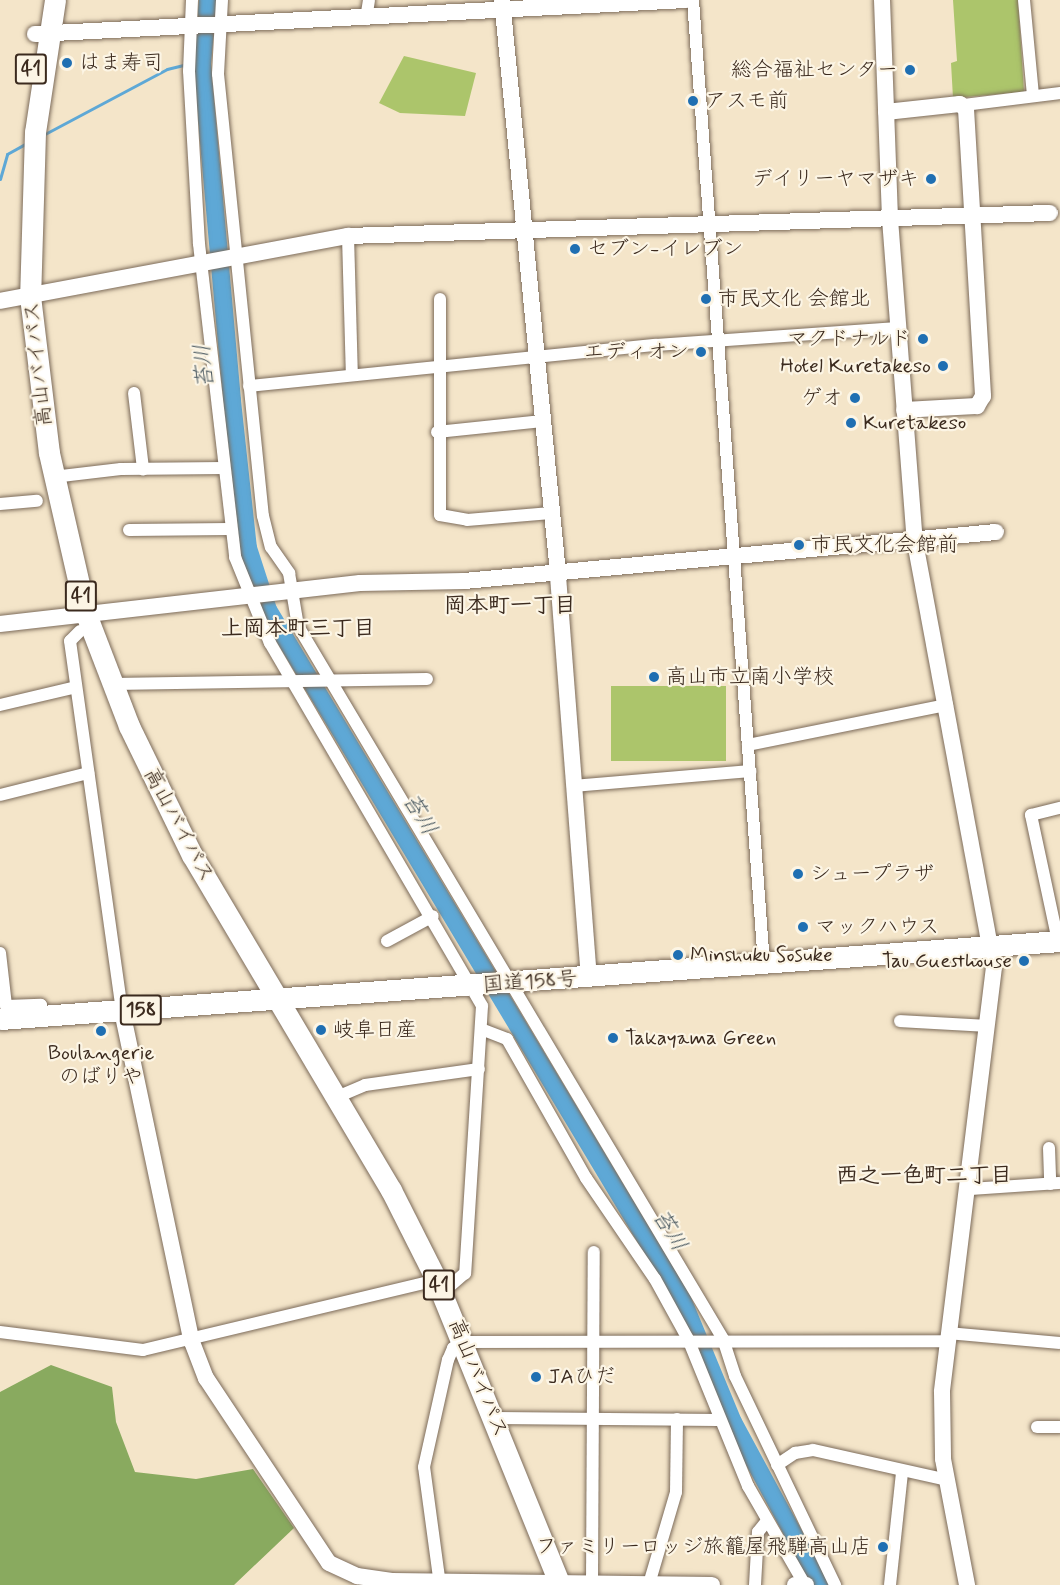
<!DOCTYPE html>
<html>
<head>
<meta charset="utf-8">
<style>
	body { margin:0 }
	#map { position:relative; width:1060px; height:1585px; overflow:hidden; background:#f4e5c9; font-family:Mynerve,"Klee One",sans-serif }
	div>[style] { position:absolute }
	.green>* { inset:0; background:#acc56b; transform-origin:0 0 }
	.forest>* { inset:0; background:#89aa5f }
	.stream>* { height:3px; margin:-1.5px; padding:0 1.5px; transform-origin:1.5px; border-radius:1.5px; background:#5ea8d6 }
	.river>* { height:18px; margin:-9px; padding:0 9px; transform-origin:9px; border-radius:9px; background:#5ea8d6 }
	.roads { filter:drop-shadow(0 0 2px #7c6b5a) drop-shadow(0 0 2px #7c6b5a) }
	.street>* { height:12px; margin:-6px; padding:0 6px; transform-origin:6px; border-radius:6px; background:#fff }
	.secondary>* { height:16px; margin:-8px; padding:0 8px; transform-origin:8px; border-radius:8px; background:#fff }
	.highway>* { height:21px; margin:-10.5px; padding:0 10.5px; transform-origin:10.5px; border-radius:10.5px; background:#fff }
	.dots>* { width:16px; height:16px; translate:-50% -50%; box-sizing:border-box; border:3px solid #fcf5e5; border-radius:50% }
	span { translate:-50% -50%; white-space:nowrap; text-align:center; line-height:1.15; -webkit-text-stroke:4.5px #fcf5e5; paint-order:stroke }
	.shield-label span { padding:2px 4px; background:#fcf5e5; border:2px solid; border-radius:4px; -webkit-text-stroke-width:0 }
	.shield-label { font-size:20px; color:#3b2a1e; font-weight:700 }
	.poi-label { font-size:21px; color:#3b2a1e }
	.left { translate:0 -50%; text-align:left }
	.right { translate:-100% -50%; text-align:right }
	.street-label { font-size:21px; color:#3b2a1e }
	.water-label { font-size:22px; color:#47565e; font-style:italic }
	.neighbourhood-label { font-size:22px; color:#3b2a1e; font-weight:700 }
</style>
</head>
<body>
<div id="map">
	<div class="green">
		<i style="clip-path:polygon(953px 0,1018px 0,1024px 92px,953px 98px,951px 63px,957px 61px)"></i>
		<i style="clip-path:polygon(404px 56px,476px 73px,465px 116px,400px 113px,379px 103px)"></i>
		<i style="left:726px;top:686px;width:75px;height:115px;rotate:90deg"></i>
	</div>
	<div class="forest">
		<i style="clip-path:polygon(51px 1365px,112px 1387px,116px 1422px,135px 1472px,196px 1479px,253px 1469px,294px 1528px,234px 1585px,0 1585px,0 1392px)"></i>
	</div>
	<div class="stream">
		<i style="left:194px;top:64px;width:8px"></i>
		<i style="left:43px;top:135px;width:140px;rotate:-28deg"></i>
		<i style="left:167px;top:69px;width:21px;rotate:-14deg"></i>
		<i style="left:0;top:179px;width:26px;rotate:-74deg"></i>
		<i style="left:7px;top:154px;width:23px;rotate:-29deg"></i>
	</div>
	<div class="river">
		<i style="left:208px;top:0;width:64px;rotate:95.4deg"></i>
		<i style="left:202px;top:64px;width:338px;rotate:84.9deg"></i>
		<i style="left:232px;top:401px;width:148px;rotate:83.8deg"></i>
		<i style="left:248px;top:548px;width:65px;rotate:72.1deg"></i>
		<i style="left:268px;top:610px;width:804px;rotate:59deg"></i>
		<i style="left:682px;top:1299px;width:133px;rotate:67.5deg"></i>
		<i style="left:733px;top:1422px;width:185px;rotate:61.6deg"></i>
	</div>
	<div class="roads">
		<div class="street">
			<i style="left:192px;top:0;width:71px;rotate:92.4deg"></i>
			<i style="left:189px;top:71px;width:173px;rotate:86.7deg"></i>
			<i style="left:199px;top:244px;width:315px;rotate:83.4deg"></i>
			<i style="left:235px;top:557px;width:93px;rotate:67.9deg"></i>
			<i style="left:270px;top:643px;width:420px;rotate:59.7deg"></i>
			<i style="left:482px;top:1006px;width:268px;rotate:93.6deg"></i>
			<i style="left:465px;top:1273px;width:29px;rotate:139deg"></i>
			<i style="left:222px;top:0;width:74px;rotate:93.1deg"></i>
			<i style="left:218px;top:74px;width:444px;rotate:84.2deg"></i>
			<i style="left:263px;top:516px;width:32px;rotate:76deg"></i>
			<i style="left:271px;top:547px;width:32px;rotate:55deg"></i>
			<i style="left:289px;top:573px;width:54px;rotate:80.4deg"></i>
			<i style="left:298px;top:626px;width:830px;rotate:59.2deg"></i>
			<i style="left:723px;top:1339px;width:39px;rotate:72deg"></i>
			<i style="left:735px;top:1376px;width:232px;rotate:64.4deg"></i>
			<i style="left:693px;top:0;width:968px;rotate:85.79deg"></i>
			<i style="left:1024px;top:0;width:96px;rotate:84.6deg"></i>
			<i style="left:366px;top:19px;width:19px;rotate:-81deg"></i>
			<i style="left:964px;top:105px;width:97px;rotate:-7.1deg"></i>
			<i style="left:348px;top:236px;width:139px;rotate:88.4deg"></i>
			<i style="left:440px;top:299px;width:216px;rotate:90deg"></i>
			<i style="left:440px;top:515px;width:27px;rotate:10deg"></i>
			<i style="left:467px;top:520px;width:84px;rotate:-4.8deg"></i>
			<i style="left:249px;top:386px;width:408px;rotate:-5.8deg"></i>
			<i style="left:655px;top:345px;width:244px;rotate:-4deg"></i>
			<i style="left:134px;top:393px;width:77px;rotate:83.2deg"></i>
			<i style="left:437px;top:432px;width:106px;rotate:-6deg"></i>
			<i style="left:53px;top:477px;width:68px;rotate:-6.7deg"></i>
			<i style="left:121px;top:469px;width:103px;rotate:-0.6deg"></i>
			<i style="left:0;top:504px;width:37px;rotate:-5deg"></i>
			<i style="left:129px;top:530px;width:101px;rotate:-0.6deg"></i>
			<i style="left:80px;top:631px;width:14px;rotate:135deg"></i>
			<i style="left:70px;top:641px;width:374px;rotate:82deg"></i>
			<i style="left:113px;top:684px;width:314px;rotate:-0.9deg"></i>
			<i style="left:0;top:705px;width:78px;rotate:-13.3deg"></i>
			<i style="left:748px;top:745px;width:203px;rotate:-11.4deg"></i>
			<i style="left:573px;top:786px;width:178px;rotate:-4.8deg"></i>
			<i style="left:0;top:795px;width:91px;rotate:-14deg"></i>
			<i style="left:387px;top:941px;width:52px;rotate:-28.5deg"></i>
			<i style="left:1058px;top:941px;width:129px;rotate:-102.1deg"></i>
			<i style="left:1031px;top:815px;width:30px;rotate:-14deg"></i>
			<i style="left:0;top:953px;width:53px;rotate:83.5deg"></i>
			<i style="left:6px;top:1006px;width:35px;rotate:-2deg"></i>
			<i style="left:41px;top:1005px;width:12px;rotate:81deg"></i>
			<i style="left:900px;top:1021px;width:87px;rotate:3.3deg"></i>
			<i style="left:481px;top:1029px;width:28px;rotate:21deg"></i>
			<i style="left:507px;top:1039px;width:160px;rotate:60.4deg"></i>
			<i style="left:586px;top:1178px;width:122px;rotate:55.7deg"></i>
			<i style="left:655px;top:1279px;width:68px;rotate:61.2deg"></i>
			<i style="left:688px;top:1339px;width:159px;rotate:67.8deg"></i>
			<i style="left:748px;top:1486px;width:114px;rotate:60.1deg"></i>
			<i style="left:337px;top:1097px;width:30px;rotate:-23deg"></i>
			<i style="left:365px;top:1085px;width:115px;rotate:-8deg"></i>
			<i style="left:1049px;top:1148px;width:36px;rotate:88deg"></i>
			<i style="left:969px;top:1189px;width:91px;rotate:-3.8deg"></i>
			<i style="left:0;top:1332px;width:144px;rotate:7.2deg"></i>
			<i style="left:143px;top:1350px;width:289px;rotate:-13.4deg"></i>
			<i style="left:948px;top:1333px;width:112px;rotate:5.1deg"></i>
			<i style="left:496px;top:1418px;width:222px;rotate:0.5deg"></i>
			<i style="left:1037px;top:1427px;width:23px"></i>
			<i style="left:777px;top:1465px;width:22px;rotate:-34deg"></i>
			<i style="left:795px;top:1453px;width:18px;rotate:-9deg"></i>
			<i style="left:813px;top:1450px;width:137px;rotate:12.6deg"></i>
			<i style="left:592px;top:1582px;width:330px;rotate:-89.7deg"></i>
			<i style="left:649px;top:1584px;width:96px;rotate:-73.6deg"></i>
			<i style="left:676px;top:1492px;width:73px;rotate:-89.2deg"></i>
			<i style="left:440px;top:1585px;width:119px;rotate:-97.7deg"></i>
			<i style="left:424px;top:1467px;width:110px;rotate:-77.4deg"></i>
			<i style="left:448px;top:1360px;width:13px;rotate:-67deg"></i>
			<i style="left:453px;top:1348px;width:13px;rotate:-29deg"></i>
			<i style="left:464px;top:1342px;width:483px;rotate:-0.1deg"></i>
			<i style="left:755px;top:1585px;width:53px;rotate:-86.8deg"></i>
			<i style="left:758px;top:1532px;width:14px;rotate:-51deg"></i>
			<i style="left:890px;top:1585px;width:114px;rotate:-83.9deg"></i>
		</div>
		<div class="secondary">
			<i style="left:502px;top:0;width:566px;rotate:84.42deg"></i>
			<i style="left:557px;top:563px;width:416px;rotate:85.6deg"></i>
			<i style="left:882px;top:0;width:219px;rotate:87.9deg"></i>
			<i style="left:890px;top:219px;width:324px;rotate:85.6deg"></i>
			<i style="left:915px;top:542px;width:432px;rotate:79.5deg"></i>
			<i style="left:994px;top:967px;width:428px;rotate:97deg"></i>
			<i style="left:942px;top:1392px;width:67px;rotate:89.1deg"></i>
			<i style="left:943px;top:1459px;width:128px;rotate:79.2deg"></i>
			<i style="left:35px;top:34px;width:652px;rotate:-2.99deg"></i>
			<i style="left:886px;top:112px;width:74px;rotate:-6.2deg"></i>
			<i style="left:960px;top:104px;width:8px;rotate:40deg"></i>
			<i style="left:966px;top:109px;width:288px;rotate:86.6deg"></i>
			<i style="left:983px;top:396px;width:12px;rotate:121deg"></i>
			<i style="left:977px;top:406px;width:73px;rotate:176.9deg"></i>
			<i style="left:0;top:301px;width:354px;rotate:-10.6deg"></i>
			<i style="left:348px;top:236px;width:702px;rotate:-1.88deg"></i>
			<i style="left:0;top:624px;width:362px;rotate:-6.5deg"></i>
			<i style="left:360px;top:583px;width:104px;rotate:-1.1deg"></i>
			<i style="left:464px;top:581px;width:534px;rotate:-5.26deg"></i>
			<i style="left:122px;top:1011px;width:338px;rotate:78.1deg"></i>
			<i style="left:192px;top:1342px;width:39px;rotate:69deg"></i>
			<i style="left:206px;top:1378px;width:222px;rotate:56.4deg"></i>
			<i style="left:329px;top:1563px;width:31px;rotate:25deg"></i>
			<i style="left:357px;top:1576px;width:35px;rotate:8deg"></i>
			<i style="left:392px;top:1581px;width:320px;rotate:0.7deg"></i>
			<i style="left:795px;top:1585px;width:11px"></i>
		</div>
		<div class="highway">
			<i style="left:55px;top:0;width:134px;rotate:98.6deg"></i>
			<i style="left:35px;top:132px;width:164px;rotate:91.7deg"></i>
			<i style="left:30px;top:296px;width:158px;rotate:83.1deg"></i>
			<i style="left:49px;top:453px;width:165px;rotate:77.1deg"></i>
			<i style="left:86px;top:614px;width:120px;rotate:69deg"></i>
			<i style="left:129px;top:726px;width:144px;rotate:64deg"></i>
			<i style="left:192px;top:855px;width:390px;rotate:59.3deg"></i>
			<i style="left:391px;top:1190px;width:97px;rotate:63.2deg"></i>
			<i style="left:435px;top:1277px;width:332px;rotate:67.9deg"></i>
			<i style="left:0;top:1019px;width:1063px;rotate:-4.21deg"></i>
		</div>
	</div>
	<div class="dots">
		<i style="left:67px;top:63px;background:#1f6fb2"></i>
		<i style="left:910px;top:70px;background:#1f6fb2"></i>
		<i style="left:693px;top:101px;background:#1f6fb2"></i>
		<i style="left:931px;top:179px;background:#1f6fb2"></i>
		<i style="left:575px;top:249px;background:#1f6fb2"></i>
		<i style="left:706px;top:299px;background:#1f6fb2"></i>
		<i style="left:923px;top:339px;background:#1f6fb2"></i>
		<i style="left:701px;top:352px;background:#1f6fb2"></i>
		<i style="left:943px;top:366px;background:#1f6fb2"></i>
		<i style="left:855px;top:398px;background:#1f6fb2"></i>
		<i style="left:851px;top:423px;background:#1f6fb2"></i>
		<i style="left:799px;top:545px;background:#1f6fb2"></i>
		<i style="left:654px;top:677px;background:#1f6fb2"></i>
		<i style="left:798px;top:874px;background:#1f6fb2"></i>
		<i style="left:803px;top:927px;background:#1f6fb2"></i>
		<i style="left:678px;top:955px;background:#1f6fb2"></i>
		<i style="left:1024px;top:961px;background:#1f6fb2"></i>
		<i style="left:321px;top:1030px;background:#1f6fb2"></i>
		<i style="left:101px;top:1031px;background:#1f6fb2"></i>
		<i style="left:613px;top:1038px;background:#1f6fb2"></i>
		<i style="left:536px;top:1377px;background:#1f6fb2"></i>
		<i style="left:883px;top:1547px;background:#1f6fb2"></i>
	</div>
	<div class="shield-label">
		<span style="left:31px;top:69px">41</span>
		<span style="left:81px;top:596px">41</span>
		<span style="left:141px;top:1010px">158</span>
		<span style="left:439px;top:1285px">41</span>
	</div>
	<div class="poi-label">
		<span class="left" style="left:79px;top:63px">はま寿司</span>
		<span class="right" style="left:898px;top:70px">総合福祉センター</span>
		<span class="left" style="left:705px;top:101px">アスモ前</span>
		<span class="right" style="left:919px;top:179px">デイリーヤマザキ</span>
		<span class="left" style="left:587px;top:249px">セブン-イレブン</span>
		<span class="left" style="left:718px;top:299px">市民文化 会館北</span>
		<span class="right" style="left:911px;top:339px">マクドナルド</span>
		<span class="right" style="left:689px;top:352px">エディオン</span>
		<span class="right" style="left:931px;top:366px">Hotel Kuretakeso</span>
		<span class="right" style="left:843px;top:398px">ゲオ</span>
		<span class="left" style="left:863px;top:423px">Kuretakeso</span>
		<span class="left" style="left:811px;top:545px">市民文化会館前</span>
		<span class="left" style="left:666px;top:677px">高山市立南小学校</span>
		<span class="left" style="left:810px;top:874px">シュープラザ</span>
		<span class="left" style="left:815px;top:927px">マックハウス</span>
		<span class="left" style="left:690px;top:955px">Minshuku Sosuke</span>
		<span class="right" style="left:1012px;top:961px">Tau Guesthouse</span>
		<span class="left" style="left:333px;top:1030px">岐阜日産</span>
		<span class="left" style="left:625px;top:1038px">Takayama Green</span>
		<span style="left:101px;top:1065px">Boulangerie<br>のばりや</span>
		<span class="left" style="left:548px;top:1377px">JAひだ</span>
		<span class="right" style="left:871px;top:1547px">ファミリーロッジ旅籠屋飛騨高山店</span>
	</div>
	<div class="street-label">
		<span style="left:38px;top:364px;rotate:-96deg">高山バイパス</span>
		<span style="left:179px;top:825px;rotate:62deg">高山バイパス</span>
		<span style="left:530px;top:982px;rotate:-4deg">国道158号</span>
		<span style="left:478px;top:1378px;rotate:68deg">高山バイパス</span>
	</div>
	<div class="water-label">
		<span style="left:205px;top:366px;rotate:-95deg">苔川</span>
		<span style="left:419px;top:815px;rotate:59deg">苔川</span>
		<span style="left:669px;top:1231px;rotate:59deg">苔川</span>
	</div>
	<div class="neighbourhood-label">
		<span style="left:510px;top:607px">岡本町一丁目</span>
		<span style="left:298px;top:630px">上岡本町三丁目</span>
		<span style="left:924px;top:1177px">西之一色町二丁目</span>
	</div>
</div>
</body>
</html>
